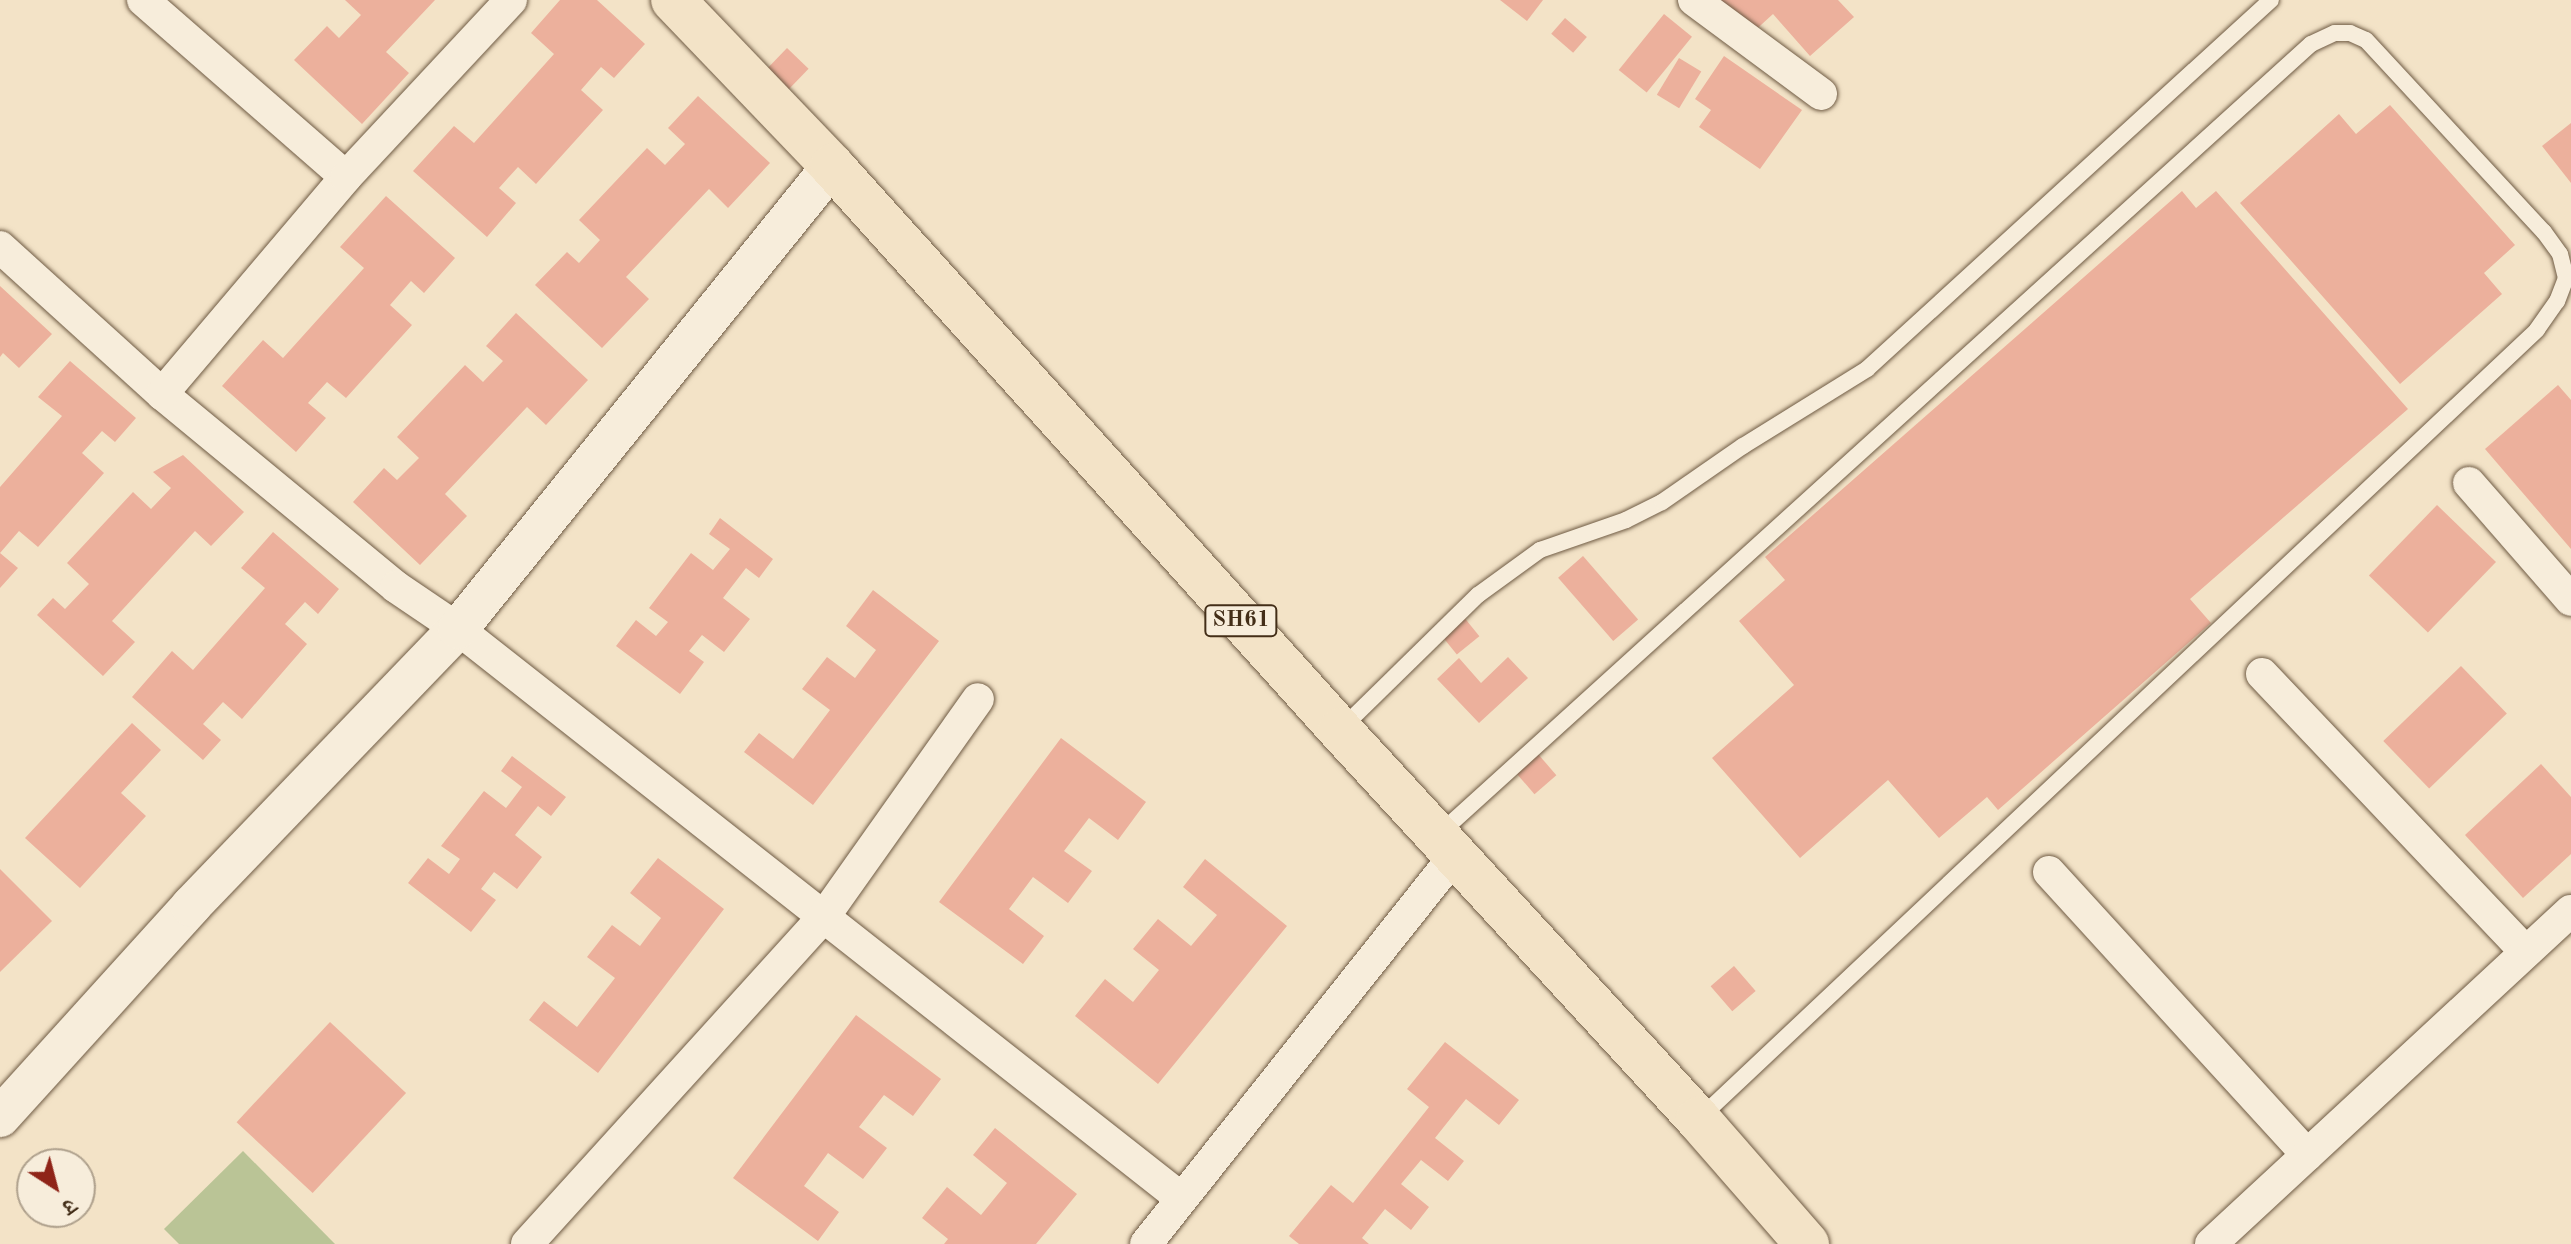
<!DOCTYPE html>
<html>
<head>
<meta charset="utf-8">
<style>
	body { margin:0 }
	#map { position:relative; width:2571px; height:1244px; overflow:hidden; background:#f3e3c7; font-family:"Old Standard TT","Noto Serif Devanagari",serif }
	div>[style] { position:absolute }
	.green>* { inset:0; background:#bac496 }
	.building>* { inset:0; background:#ecb09c; transform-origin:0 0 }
	.roads { filter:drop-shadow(0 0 2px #6f5b44) drop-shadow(0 0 2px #6f5b44) }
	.service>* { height:16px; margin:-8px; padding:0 8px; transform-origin:8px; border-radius:8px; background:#f7eddb }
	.minor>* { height:32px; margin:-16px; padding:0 16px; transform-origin:16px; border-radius:16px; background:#f7eddb }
	.tertiary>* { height:40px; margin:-20px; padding:0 20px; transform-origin:20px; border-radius:20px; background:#f7eddb }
	.primary>* { height:44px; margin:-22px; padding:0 22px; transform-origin:22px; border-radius:22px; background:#f3e3c7 }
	span { translate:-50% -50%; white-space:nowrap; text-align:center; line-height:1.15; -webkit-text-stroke:7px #f7eddb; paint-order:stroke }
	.shield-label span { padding:2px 6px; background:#f7eddb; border:2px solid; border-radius:6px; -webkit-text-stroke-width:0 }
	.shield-label { font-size:22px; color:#432e18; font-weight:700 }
	.north { position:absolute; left:16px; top:1148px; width:80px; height:80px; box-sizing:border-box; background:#f7eddb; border:2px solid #afa18d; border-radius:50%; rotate:144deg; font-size:22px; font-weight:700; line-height:32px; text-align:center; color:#432e18 }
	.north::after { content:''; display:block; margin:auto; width:28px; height:36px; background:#8f2418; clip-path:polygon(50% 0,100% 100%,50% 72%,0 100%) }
</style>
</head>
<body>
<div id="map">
	<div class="green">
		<i style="clip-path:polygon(243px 1151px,335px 1244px,179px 1244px,164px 1229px)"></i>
	</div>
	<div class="building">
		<i style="clip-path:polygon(345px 0,435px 0,386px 52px,409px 73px,362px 124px,294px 60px,327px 26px,339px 38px,361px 15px)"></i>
		<i style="clip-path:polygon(560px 0,597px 0,645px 44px,614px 78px,601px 67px,581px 90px,603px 110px,536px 184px,518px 167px,499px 188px,516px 203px,487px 237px,413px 171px,454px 126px,474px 143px,554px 54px,531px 33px)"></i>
		<i style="clip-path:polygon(1500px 0,1543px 0,1527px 21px)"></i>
		<i style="clip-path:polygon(1719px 0,1838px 0,1854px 17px,1810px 56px,1773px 14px,1750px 35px)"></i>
		<i style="left:1664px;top:14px;width:36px;height:72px;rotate:39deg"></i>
		<i style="left:1565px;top:18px;width:29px;height:21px;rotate:41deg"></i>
		<i style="left:787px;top:48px;width:30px;height:40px;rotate:44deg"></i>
		<i style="clip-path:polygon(1724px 56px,1802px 110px,1760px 169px,1699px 127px,1711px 110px,1695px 99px)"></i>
		<i style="left:1679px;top:58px;width:26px;height:43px;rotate:31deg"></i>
		<i style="clip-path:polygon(698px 96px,770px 163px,728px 208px,709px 189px,626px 277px,649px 299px,602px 348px,535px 285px,567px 252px,579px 263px,600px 240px,579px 220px,647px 148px,665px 165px,685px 144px,668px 128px)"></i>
		<i style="clip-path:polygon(2390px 105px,2515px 245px,2484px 273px,2502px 294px,2400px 384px,2240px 203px,2339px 114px,2356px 134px)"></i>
		<i style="clip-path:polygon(2571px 123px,2571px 183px,2542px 146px)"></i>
		<i style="clip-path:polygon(2182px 191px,2196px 208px,2216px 191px,2408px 409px,2190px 599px,2211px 623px,1998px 810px,1987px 797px,1939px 838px,1888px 780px,1800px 858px,1712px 758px,1794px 685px,1739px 621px,1785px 580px,1765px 557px)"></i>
		<i style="clip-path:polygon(386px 196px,455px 258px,424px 293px,411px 281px,390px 305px,412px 325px,346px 398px,327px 382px,308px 403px,326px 418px,296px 452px,222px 386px,263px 340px,283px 358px,364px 268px,340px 247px)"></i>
		<i style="clip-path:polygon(0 286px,52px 334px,19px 368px,3px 353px,0 357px)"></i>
		<i style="clip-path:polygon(516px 313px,588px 380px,546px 425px,527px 407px,445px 494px,467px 516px,420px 565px,353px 502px,384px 468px,397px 480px,419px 458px,397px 437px,465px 365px,483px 382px,503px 361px,486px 346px)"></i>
		<i style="clip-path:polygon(70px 361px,136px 418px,115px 442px,102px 431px,82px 453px,104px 473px,38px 547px,19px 531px,0 553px,18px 568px,0 588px,0 487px,62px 416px,38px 397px)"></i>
		<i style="clip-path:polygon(2558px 385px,2571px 400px,2571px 549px,2485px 449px)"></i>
		<i style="clip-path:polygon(183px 455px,244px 512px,211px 546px,195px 531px,112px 621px,135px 642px,103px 676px,37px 615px,53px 598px,65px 609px,89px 584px,67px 563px,133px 492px,151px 509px,171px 488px,153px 472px)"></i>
		<i style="left:2437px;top:505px;width:82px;height:98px;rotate:44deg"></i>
		<i style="clip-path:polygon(720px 518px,773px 559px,759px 578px,746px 568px,723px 598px,750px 619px,724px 652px,702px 635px,689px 651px,704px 662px,680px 694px,616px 646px,636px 620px,656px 636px,668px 622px,649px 608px,691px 553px,713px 570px,730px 549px,709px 534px)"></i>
		<i style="clip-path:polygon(273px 532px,339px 589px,318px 614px,305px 602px,285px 624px,307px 644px,242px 719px,223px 702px,203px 724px,221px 740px,203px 760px,132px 697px,172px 651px,193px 670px,265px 588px,241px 568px)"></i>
		<i style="left:1583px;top:556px;width:84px;height:33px;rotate:49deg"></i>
		<i style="clip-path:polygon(873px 590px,939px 641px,813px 805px,744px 752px,759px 733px,793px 759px,830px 710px,802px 689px,827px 657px,855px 678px,876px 650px,846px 626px)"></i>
		<i style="left:1463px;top:616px;width:26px;height:29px;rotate:51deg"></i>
		<i style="clip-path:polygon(1508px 657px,1528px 678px,1479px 723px,1437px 679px,1459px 658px,1481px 683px)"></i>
		<i style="left:2461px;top:666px;width:66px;height:108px;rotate:46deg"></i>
		<i style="clip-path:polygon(132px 723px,161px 750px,121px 793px,146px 816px,80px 888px,25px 838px)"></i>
		<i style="clip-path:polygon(1061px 738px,1146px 802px,1118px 840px,1089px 818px,1064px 851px,1092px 871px,1068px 903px,1033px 877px,1009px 909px,1044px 936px,1023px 964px,939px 902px)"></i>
		<i style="left:1538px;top:754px;width:28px;height:29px;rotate:49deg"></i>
		<i style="clip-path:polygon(512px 756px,566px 797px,551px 816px,538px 806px,515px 835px,542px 857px,517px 889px,494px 872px,481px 889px,496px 900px,471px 932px,408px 883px,428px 858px,449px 874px,460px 859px,441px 846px,484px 791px,506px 808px,522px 787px,501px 771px)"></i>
		<i style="clip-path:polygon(2541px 764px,2571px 797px,2571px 854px,2523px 898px,2465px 835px)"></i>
		<i style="clip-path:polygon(658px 858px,724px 909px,598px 1073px,529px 1020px,544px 1001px,577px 1027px,615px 978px,587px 957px,612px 925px,640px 946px,661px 918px,630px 893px)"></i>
		<i style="clip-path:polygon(1205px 859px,1287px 926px,1158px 1084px,1075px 1016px,1105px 979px,1133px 1002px,1159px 970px,1133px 949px,1158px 919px,1191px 946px,1217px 915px,1183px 887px)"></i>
		<i style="clip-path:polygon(0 869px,52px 921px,0 972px)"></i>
		<i style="left:1734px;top:966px;width:33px;height:31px;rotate:49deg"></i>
		<i style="clip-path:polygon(856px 1015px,941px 1079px,913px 1116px,884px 1095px,859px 1127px,887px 1148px,863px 1179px,828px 1153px,804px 1186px,839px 1212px,818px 1241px,733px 1178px)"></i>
		<i style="left:330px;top:1022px;width:104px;height:137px;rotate:43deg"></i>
		<i style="clip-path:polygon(1445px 1042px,1519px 1100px,1499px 1125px,1466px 1099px,1435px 1138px,1464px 1161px,1448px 1181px,1421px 1160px,1401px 1184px,1429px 1207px,1411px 1230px,1385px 1209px,1362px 1238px,1369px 1244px,1299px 1244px,1289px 1236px,1331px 1185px,1353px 1203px,1429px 1107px,1407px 1089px)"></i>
		<i style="clip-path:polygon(995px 1128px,1077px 1194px,1036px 1244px,944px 1244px,948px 1239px,922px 1218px,947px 1187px,981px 1215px,1007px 1183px,973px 1155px)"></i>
	</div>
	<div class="roads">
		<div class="service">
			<i style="left:1342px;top:728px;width:190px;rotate:-44.4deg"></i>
			<i style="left:1478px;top:595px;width:77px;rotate:-36deg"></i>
			<i style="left:1540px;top:550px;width:91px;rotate:-19.2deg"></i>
			<i style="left:1626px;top:520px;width:40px;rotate:-26.6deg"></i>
			<i style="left:1662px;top:502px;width:98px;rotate:-34.7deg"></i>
			<i style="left:1743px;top:446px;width:146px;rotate:-31.8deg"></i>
			<i style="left:1867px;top:369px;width:547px;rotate:-42.41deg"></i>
			<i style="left:1438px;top:835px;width:1178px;rotate:-42.18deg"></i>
			<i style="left:2311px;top:44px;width:26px;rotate:-25deg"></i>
			<i style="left:2335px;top:33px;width:15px"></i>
			<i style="left:2350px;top:33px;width:17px;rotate:24deg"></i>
			<i style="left:2366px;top:40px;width:262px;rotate:47.2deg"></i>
			<i style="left:2544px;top:232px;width:27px;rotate:54deg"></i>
			<i style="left:2560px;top:254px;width:25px;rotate:76deg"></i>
			<i style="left:2566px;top:278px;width:25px;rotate:111deg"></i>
			<i style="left:2557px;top:301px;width:35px;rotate:125deg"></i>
			<i style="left:2537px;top:330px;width:1150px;rotate:136.73deg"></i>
		</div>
		<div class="minor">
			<i style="left:143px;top:0;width:269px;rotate:41.1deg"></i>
			<i style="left:1694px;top:0;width:158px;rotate:36.5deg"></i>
			<i style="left:0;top:247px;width:219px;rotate:42.2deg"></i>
			<i style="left:162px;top:394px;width:303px;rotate:39.5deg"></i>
			<i style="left:396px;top:587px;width:75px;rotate:34.1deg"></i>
			<i style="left:458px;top:629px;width:921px;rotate:38.21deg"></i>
			<i style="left:162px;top:394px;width:285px;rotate:-49.7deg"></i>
			<i style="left:346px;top:177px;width:242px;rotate:-47deg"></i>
			<i style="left:2469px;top:483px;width:155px;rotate:48.9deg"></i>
			<i style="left:2262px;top:674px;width:383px;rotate:46.5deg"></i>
			<i style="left:2049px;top:872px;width:383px;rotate:47.6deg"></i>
			<i style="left:527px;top:1244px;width:440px;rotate:-47.8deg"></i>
			<i style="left:823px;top:918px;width:268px;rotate:-54.7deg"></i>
			<i style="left:1146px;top:1244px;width:496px;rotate:-51.5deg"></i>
			<i style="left:2211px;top:1244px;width:490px;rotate:-42.8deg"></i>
		</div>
		<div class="tertiary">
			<i style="left:0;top:1117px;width:285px;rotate:-47.8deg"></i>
			<i style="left:191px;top:906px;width:385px;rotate:-46.1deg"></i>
			<i style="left:458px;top:629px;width:595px;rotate:-51.07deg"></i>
		</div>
		<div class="primary">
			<i style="left:673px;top:0;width:230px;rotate:46.2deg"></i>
			<i style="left:832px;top:166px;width:759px;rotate:47.99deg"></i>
			<i style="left:1340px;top:730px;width:529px;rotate:47.38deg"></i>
			<i style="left:1698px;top:1119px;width:166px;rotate:48.9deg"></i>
		</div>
	</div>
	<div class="shield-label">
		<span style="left:1241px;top:621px">SH61</span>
	</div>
	<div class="north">उ</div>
</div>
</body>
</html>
